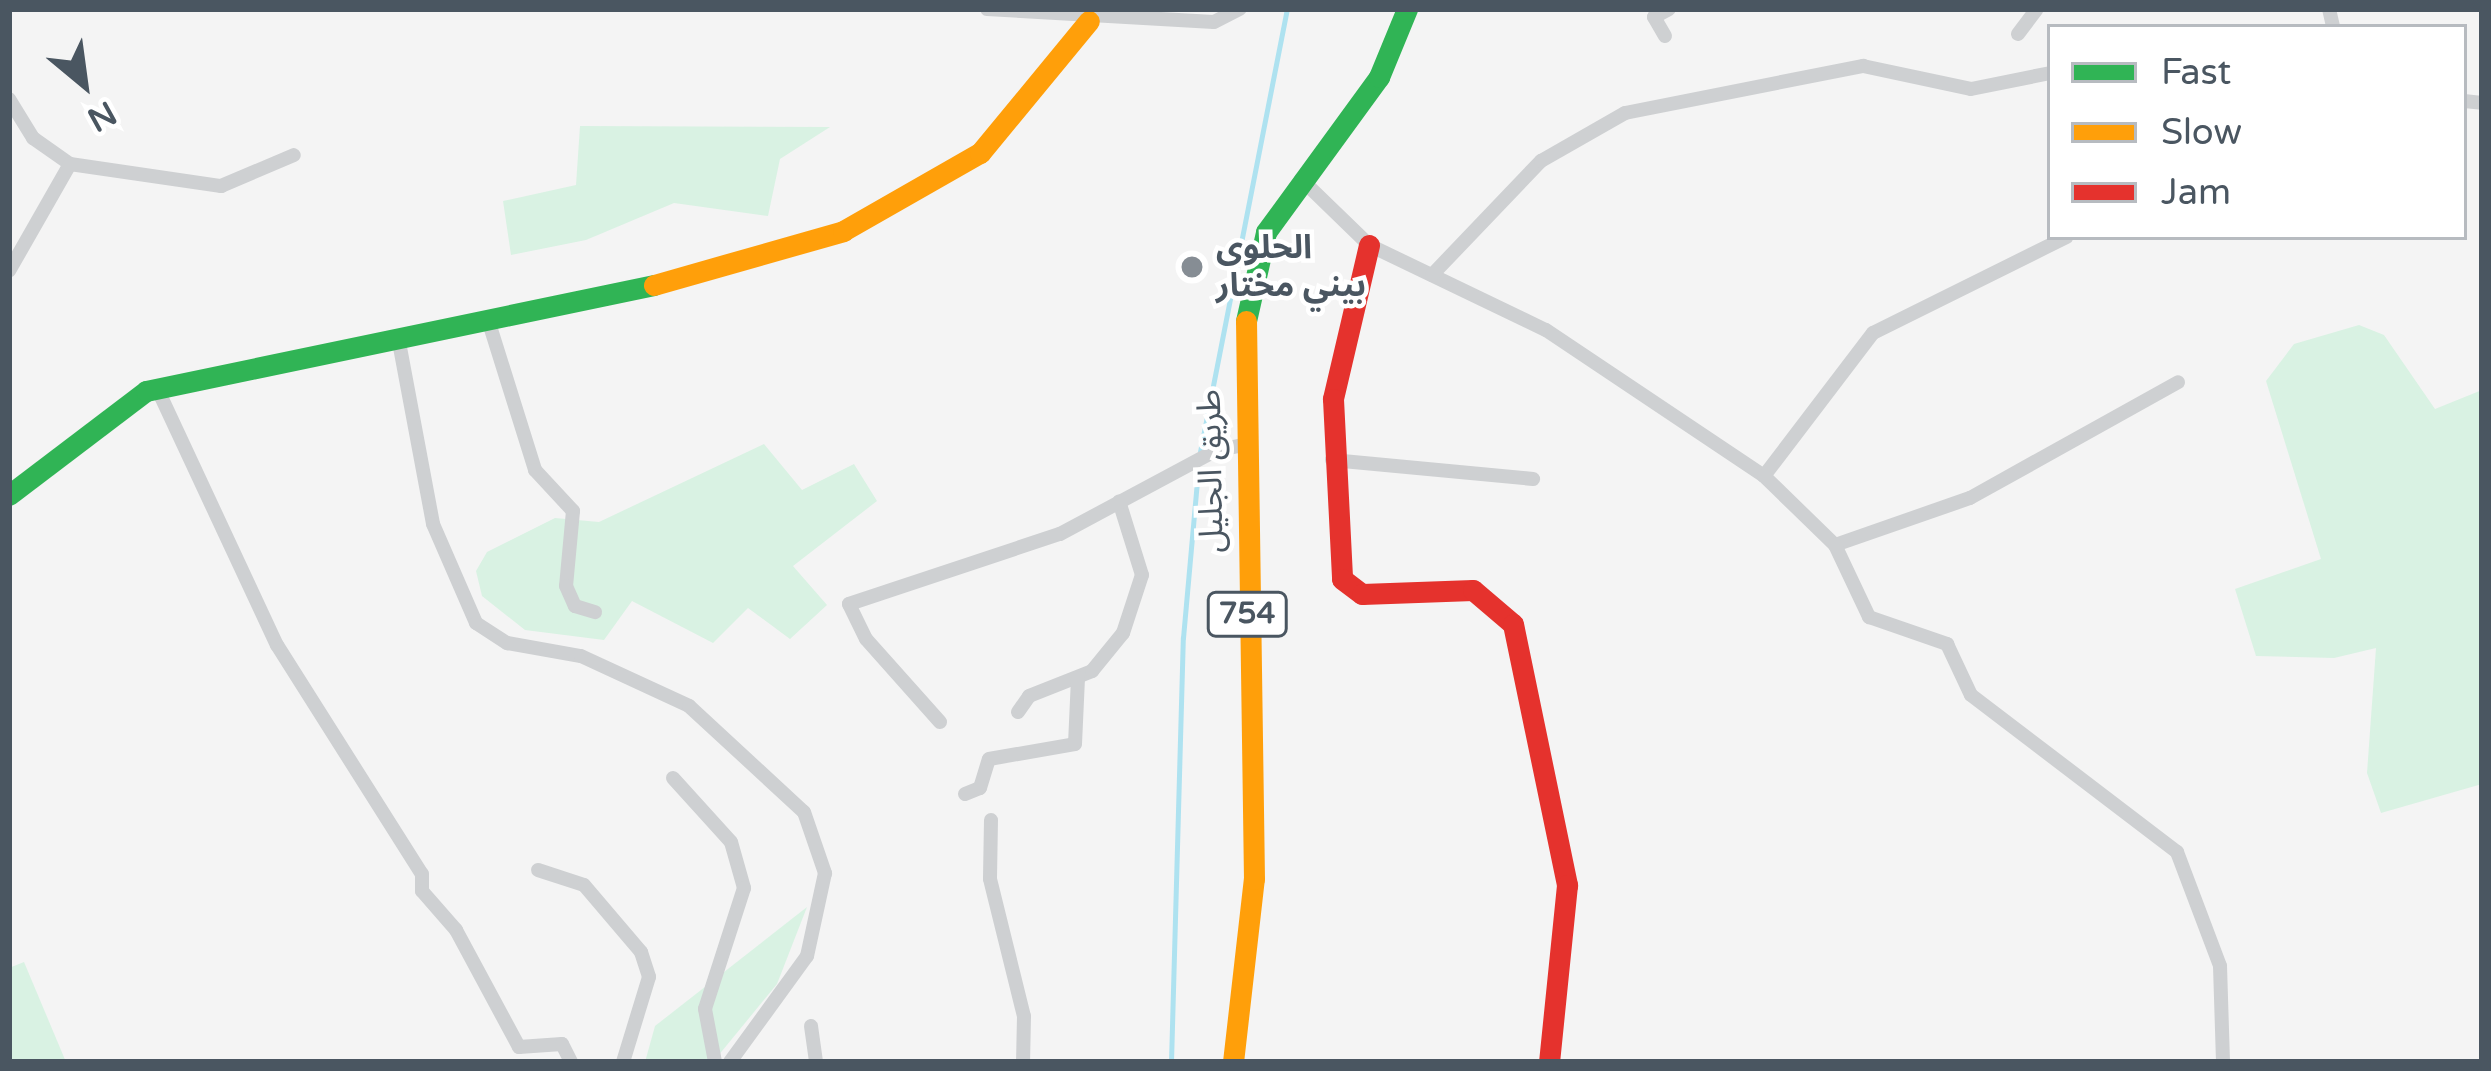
<!DOCTYPE html>
<html>
<head>
<meta charset="utf-8">
<style>
	body { margin:0 }
	#map { position:relative; width:2491px; height:1071px; overflow:hidden; background:#f4f4f4; font-family:"Varela Round","Noto Sans Arabic",sans-serif }
	div>[style] { position:absolute }
	.green>* { inset:0; background:#d9f2e3 }
	.stream>* { height:4.5px; margin:-2.25px; padding:0 2.25px; transform-origin:2.25px; border-radius:2.25px; background:#aee2f0 }
	.street>* { height:14px; margin:-7px; padding:0 7px; transform-origin:7px; border-radius:7px; background:#ced0d2 }
	.fast>* { height:21px; margin:-10.5px; padding:0 10.5px; transform-origin:10.5px; border-radius:10.5px; background:#30b455 }
	.slow>* { height:21px; margin:-10.5px; padding:0 10.5px; transform-origin:10.5px; border-radius:10.5px; background:#ff9f0a }
	.jam>* { height:21px; margin:-10.5px; padding:0 10.5px; transform-origin:10.5px; border-radius:10.5px; background:#e5322d }
	.dots>* { width:33px; height:33px; translate:-50% -50%; box-sizing:border-box; border:6px solid #fff; border-radius:50% }
	span { translate:-50% -50%; white-space:nowrap; text-align:center; line-height:1.15; -webkit-text-stroke:9px #fff; paint-order:stroke }
	.shield-label span { padding:3px 9px; background:#fff; border:3px solid; border-radius:9px; -webkit-text-stroke-width:0 }
	.shield-label { font-size:30px; color:#4a5661; font-weight:700 }
	.poi-label { font-size:33px; color:#4a5661; font-weight:700 }
	.left { translate:0 -50%; text-align:left }
	.street-label { font-size:33px; color:#4a5661 }
	.frame { position:absolute; inset:0; border:12px solid #4a5661; pointer-events:none }
	.legend { position:absolute; left:2047px; top:24px; width:420px; height:216px; box-sizing:border-box; background:#fff; border:3px solid #b7bbc0; margin:0; padding:15px 21px; list-style:none; font-size:36px; color:#4a5661 }
	.legend li { display:flex; align-items:center; gap:24px; height:60px }
	.legend b { width:60px; border:3px solid #b7bbc0 }
	.north { position:absolute; left:24px; top:24px; width:120px; height:120px; -webkit-text-stroke:9px #fff; paint-order:stroke; rotate:151deg; font-size:33px; font-weight:700; line-height:48px; text-align:center; color:#4a5661 }
	.north::after { content:''; display:block; margin:auto; width:42px; height:54px; background:#4a5661; clip-path:polygon(50% 0,100% 100%,50% 72%,0 100%) }
</style>
</head>
<body>
<div id="map">
	<div class="green">
		<i style="clip-path:polygon(580px 126px,830px 127px,780px 159px,768px 216px,674px 203px,586px 240px,511px 255px,503px 201px,576px 185px)"></i>
		<i style="clip-path:polygon(2359px 325px,2384px 335px,2435px 409px,2482px 390px,2482px 784px,2381px 813px,2367px 773px,2376px 648px,2334px 658px,2256px 656px,2235px 589px,2321px 559px,2266px 381px,2294px 344px)"></i>
		<i style="clip-path:polygon(764px 444px,802px 490px,854px 464px,877px 501px,793px 566px,827px 605px,790px 639px,748px 608px,713px 643px,632px 601px,604px 640px,525px 630px,482px 596px,476px 571px,487px 552px,555px 518px,599px 522px)"></i>
		<i style="clip-path:polygon(807px 907px,777px 984px,713px 1062px,645px 1062px,655px 1026px)"></i>
		<i style="clip-path:polygon(24px 962px,66px 1062px,9px 1062px,9px 968px)"></i>
	</div>
	<div class="stream">
		<i style="left:1200px;top:452px;width:451px;rotate:-78.9deg"></i>
		<i style="left:1171px;top:1062px;width:424px;rotate:-88.4deg"></i>
		<i style="left:1183px;top:638px;width:159px;rotate:-84.9deg"></i>
	</div>
	<div class="street">
		<i style="left:987px;top:9px;width:227px;rotate:3.3deg"></i>
		<i style="left:1214px;top:22px;width:29px;rotate:-27deg"></i>
		<i style="left:2329px;top:9px;width:18px;rotate:77deg"></i>
		<i style="left:2018px;top:34px;width:31px;rotate:-53deg"></i>
		<i style="left:1665px;top:36px;width:22px;rotate:-120deg"></i>
		<i style="left:1654px;top:17px;width:17px;rotate:-28deg"></i>
		<i style="left:9px;top:99px;width:46px;rotate:58.4deg"></i>
		<i style="left:33px;top:138px;width:45px;rotate:35.1deg"></i>
		<i style="left:70px;top:164px;width:123px;rotate:119.7deg"></i>
		<i style="left:2464px;top:101px;width:18px;rotate:6deg"></i>
		<i style="left:70px;top:164px;width:153px;rotate:8.3deg"></i>
		<i style="left:221px;top:186px;width:79px;rotate:-23deg"></i>
		<i style="left:1301px;top:179px;width:95px;rotate:44.1deg"></i>
		<i style="left:1369px;top:245px;width:196px;rotate:25.7deg"></i>
		<i style="left:1546px;top:330px;width:262px;rotate:33.8deg"></i>
		<i style="left:1764px;top:476px;width:180px;rotate:-52.7deg"></i>
		<i style="left:1873px;top:333px;width:216px;rotate:-26.4deg"></i>
		<i style="left:1432px;top:275px;width:158px;rotate:-46.3deg"></i>
		<i style="left:1541px;top:161px;width:97px;rotate:-29.7deg"></i>
		<i style="left:1625px;top:113px;width:243px;rotate:-11.2deg"></i>
		<i style="left:1863px;top:66px;width:110px;rotate:12deg"></i>
		<i style="left:1971px;top:89px;width:81px;rotate:-11.4deg"></i>
		<i style="left:490px;top:326px;width:151px;rotate:72.6deg"></i>
		<i style="left:535px;top:470px;width:56px;rotate:47.2deg"></i>
		<i style="left:573px;top:511px;width:75px;rotate:95.3deg"></i>
		<i style="left:566px;top:586px;width:22px;rotate:66deg"></i>
		<i style="left:575px;top:606px;width:21px;rotate:17deg"></i>
		<i style="left:399px;top:342px;width:185px;rotate:79.4deg"></i>
		<i style="left:433px;top:524px;width:108px;rotate:66.5deg"></i>
		<i style="left:476px;top:623px;width:37px;rotate:33deg"></i>
		<i style="left:507px;top:643px;width:75px;rotate:10deg"></i>
		<i style="left:581px;top:656px;width:119px;rotate:24.8deg"></i>
		<i style="left:689px;top:706px;width:156px;rotate:42.7deg"></i>
		<i style="left:804px;top:812px;width:65px;rotate:71deg"></i>
		<i style="left:825px;top:873px;width:85px;rotate:102.2deg"></i>
		<i style="left:807px;top:956px;width:131px;rotate:126deg"></i>
		<i style="left:157px;top:388px;width:284px;rotate:65deg"></i>
		<i style="left:277px;top:645px;width:271px;rotate:57.7deg"></i>
		<i style="left:422px;top:874px;width:17px;rotate:90deg"></i>
		<i style="left:422px;top:891px;width:52px;rotate:48.9deg"></i>
		<i style="left:456px;top:930px;width:133px;rotate:61.7deg"></i>
		<i style="left:519px;top:1047px;width:43px;rotate:-4deg"></i>
		<i style="left:562px;top:1044px;width:20px;rotate:63deg"></i>
		<i style="left:1332px;top:460px;width:202px;rotate:5.4deg"></i>
		<i style="left:1764px;top:476px;width:99px;rotate:44.2deg"></i>
		<i style="left:1835px;top:545px;width:143px;rotate:-19.2deg"></i>
		<i style="left:1970px;top:498px;width:238px;rotate:-29.1deg"></i>
		<i style="left:1835px;top:545px;width:80px;rotate:64.7deg"></i>
		<i style="left:1869px;top:617px;width:83px;rotate:19.1deg"></i>
		<i style="left:1947px;top:644px;width:56px;rotate:64.8deg"></i>
		<i style="left:1971px;top:695px;width:259px;rotate:37.3deg"></i>
		<i style="left:2177px;top:852px;width:122px;rotate:69.3deg"></i>
		<i style="left:2220px;top:966px;width:96px;rotate:88.2deg"></i>
		<i style="left:1018px;top:712px;width:19px;rotate:-55deg"></i>
		<i style="left:1029px;top:696px;width:68px;rotate:-21.6deg"></i>
		<i style="left:1092px;top:671px;width:49px;rotate:-50.8deg"></i>
		<i style="left:1123px;top:633px;width:61px;rotate:-71.9deg"></i>
		<i style="left:1142px;top:575px;width:77px;rotate:-107.3deg"></i>
		<i style="left:940px;top:722px;width:111px;rotate:-131.7deg"></i>
		<i style="left:866px;top:639px;width:39px;rotate:-116deg"></i>
		<i style="left:849px;top:604px;width:222px;rotate:-18.4deg"></i>
		<i style="left:1060px;top:534px;width:176px;rotate:-28.2deg"></i>
		<i style="left:1215px;top:451px;width:29px;rotate:-12deg"></i>
		<i style="left:673px;top:778px;width:86px;rotate:47.8deg"></i>
		<i style="left:731px;top:842px;width:48px;rotate:74.2deg"></i>
		<i style="left:744px;top:888px;width:127px;rotate:107.9deg"></i>
		<i style="left:705px;top:1009px;width:54px;rotate:79.3deg"></i>
		<i style="left:965px;top:794px;width:16px;rotate:-22deg"></i>
		<i style="left:980px;top:788px;width:30px;rotate:-73deg"></i>
		<i style="left:989px;top:759px;width:87px;rotate:-9.9deg"></i>
		<i style="left:1075px;top:744px;width:66px;rotate:-87.4deg"></i>
		<i style="left:991px;top:820px;width:59px;rotate:91deg"></i>
		<i style="left:990px;top:879px;width:141px;rotate:76.1deg"></i>
		<i style="left:1024px;top:1016px;width:46px;rotate:91.2deg"></i>
		<i style="left:538px;top:870px;width:48px;rotate:18.1deg"></i>
		<i style="left:584px;top:885px;width:88px;rotate:49.6deg"></i>
		<i style="left:641px;top:952px;width:26px;rotate:72deg"></i>
		<i style="left:649px;top:977px;width:89px;rotate:107deg"></i>
		<i style="left:811px;top:1026px;width:36px;rotate:82deg"></i>
	</div>
	<div class="fast">
		<i style="left:1246px;top:321px;width:91px;rotate:-77.3deg"></i>
		<i style="left:1266px;top:232px;width:192px;rotate:-53.9deg"></i>
		<i style="left:1379px;top:77px;width:74px;rotate:-67.6deg"></i>
		<i style="left:9px;top:495px;width:172px;rotate:-37.2deg"></i>
		<i style="left:146px;top:391px;width:519px;rotate:-11.79deg"></i>
	</div>
	<div class="slow">
		<i style="left:654px;top:285px;width:197px;rotate:-15.9deg"></i>
		<i style="left:843px;top:231px;width:158px;rotate:-29.7deg"></i>
		<i style="left:980px;top:153px;width:171px;rotate:-50.5deg"></i>
		<i style="left:1233px;top:1062px;width:184px;rotate:-83.5deg"></i>
		<i style="left:1254px;top:879px;width:558px;rotate:-90.82deg"></i>
	</div>
	<div class="jam">
		<i style="left:1369px;top:245px;width:158px;rotate:103.2deg"></i>
		<i style="left:1333px;top:399px;width:180px;rotate:87.1deg"></i>
		<i style="left:1342px;top:579px;width:25px;rotate:37deg"></i>
		<i style="left:1362px;top:594px;width:111px;rotate:-2.1deg"></i>
		<i style="left:1473px;top:590px;width:52px;rotate:40.4deg"></i>
		<i style="left:1513px;top:624px;width:267px;rotate:78.3deg"></i>
		<i style="left:1567px;top:885px;width:178px;rotate:95.8deg"></i>
	</div>
	<div class="dots">
		<i style="left:1192px;top:267px;background:#868d94"></i>
	</div>
	<div class="shield-label">
		<span style="left:1247px;top:614px">754</span>
	</div>
	<div class="poi-label">
		<span class="left" style="left:1216px;top:267px">الحلوى<br>بيني مختار</span>
	</div>
	<div class="street-label">
		<span style="left:1211px;top:471px;rotate:-91deg">طريق الجليل</span>
	</div>
	<div class="frame"></div>
	<ul class="legend">
	<li><b style="height:15px;background:#30b455"></b>Fast</li>
	<li><b style="height:15px;background:#ff9f0a"></b>Slow</li>
	<li><b style="height:15px;background:#e5322d"></b>Jam</li>
	</ul>
	<div class="north">N</div>
</div>
</body>
</html>
